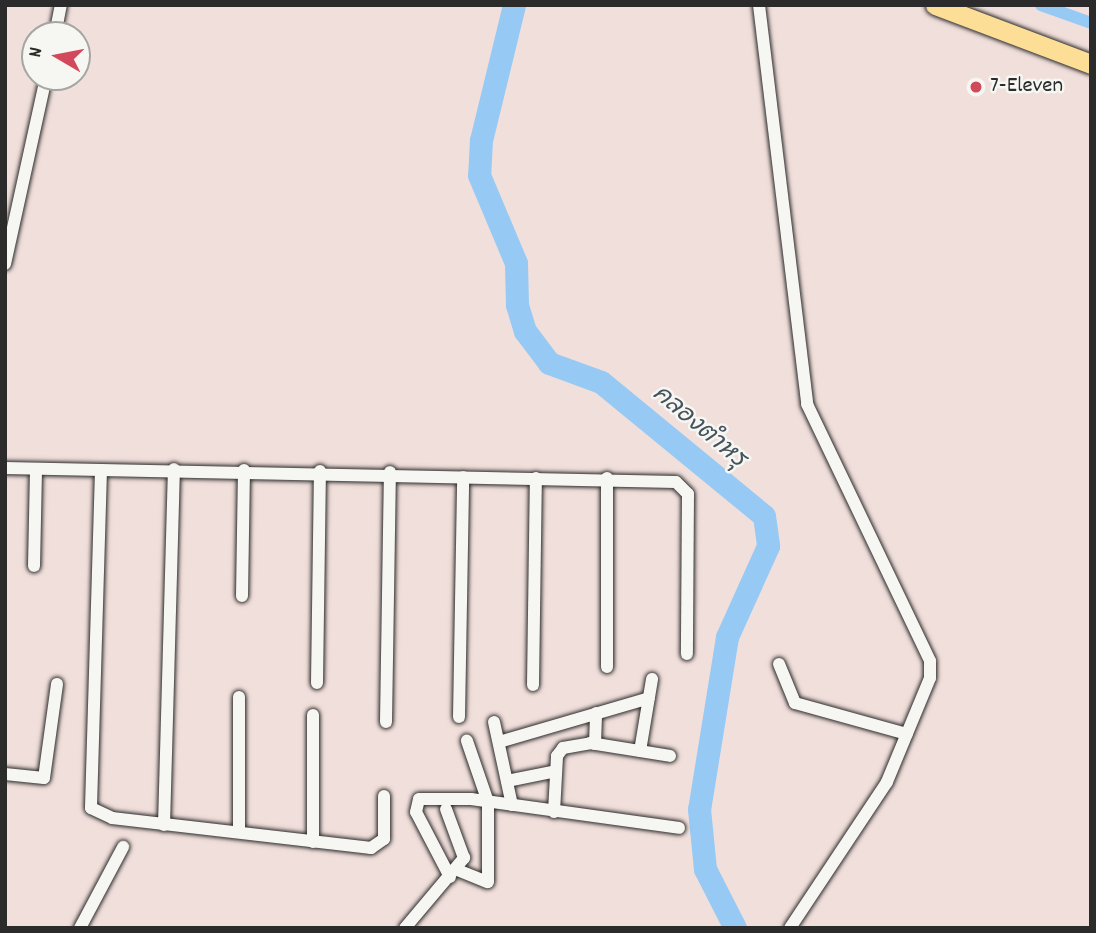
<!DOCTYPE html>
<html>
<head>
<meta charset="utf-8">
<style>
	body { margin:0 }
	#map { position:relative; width:1096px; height:933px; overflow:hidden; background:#f1dfdb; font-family:Dekko,"Playpen Sans Thai",sans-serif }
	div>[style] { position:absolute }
	.canal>* { height:12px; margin:-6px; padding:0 6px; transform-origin:6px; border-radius:6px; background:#96caf4 }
	.river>* { height:23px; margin:-11.5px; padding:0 11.5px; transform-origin:11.5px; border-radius:11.5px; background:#96caf4 }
	.roads { filter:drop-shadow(0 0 2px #2b2b2b) drop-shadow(0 0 2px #2b2b2b) }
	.street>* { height:12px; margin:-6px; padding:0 6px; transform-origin:6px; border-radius:6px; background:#f6f6f2 }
	.primary>* { height:19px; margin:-9.5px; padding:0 9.5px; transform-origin:9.5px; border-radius:9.5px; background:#fcde96 }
	.dots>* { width:19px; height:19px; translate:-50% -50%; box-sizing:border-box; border:4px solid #f6f6f2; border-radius:50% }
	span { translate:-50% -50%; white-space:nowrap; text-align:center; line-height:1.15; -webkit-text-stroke:5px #f6f6f2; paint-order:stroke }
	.poi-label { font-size:23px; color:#2b2b2b }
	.left { translate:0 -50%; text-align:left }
	.water-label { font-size:24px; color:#46535d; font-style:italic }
	.frame { position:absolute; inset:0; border:7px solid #2b2b2b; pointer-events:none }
	.north { position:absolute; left:21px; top:21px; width:70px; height:70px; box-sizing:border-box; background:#f6f6f2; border:2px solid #a5a5a2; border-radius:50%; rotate:280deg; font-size:19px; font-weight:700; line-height:28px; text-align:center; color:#2b2b2b }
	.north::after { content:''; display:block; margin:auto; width:24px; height:32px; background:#d1495b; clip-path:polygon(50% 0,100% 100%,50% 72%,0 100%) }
</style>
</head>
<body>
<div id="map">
	<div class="canal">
		<i style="left:1041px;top:5px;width:53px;rotate:19.8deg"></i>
	</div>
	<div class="river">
		<i style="left:514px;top:5px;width:139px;rotate:103.7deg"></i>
		<i style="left:481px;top:140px;width:35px;rotate:93deg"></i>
		<i style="left:479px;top:175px;width:95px;rotate:67.2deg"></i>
		<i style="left:516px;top:263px;width:42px;rotate:88.6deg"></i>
		<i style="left:517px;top:305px;width:27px;rotate:73deg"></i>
		<i style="left:525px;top:331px;width:40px;rotate:53deg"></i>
		<i style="left:549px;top:363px;width:55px;rotate:20.1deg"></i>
		<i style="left:601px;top:382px;width:211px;rotate:39.4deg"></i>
		<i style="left:764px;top:516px;width:30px;rotate:82deg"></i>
		<i style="left:768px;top:546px;width:100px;rotate:114.3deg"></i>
		<i style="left:727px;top:637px;width:174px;rotate:99.2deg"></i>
		<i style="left:699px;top:809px;width:60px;rotate:84.3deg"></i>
		<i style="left:705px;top:869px;width:66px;rotate:63deg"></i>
	</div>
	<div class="roads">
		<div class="street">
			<i style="left:759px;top:5px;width:402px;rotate:83.1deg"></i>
			<i style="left:807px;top:404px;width:285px;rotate:64.4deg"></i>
			<i style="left:930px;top:661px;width:17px;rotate:90deg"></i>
			<i style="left:930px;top:678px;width:113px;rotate:112.5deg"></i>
			<i style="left:887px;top:782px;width:175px;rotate:123.6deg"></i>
			<i style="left:55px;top:35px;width:31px;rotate:-79deg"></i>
			<i style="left:5px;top:264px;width:191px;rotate:-77.6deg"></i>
			<i style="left:5px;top:468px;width:671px;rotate:1.2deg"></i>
			<i style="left:676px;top:482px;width:17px;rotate:45deg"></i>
			<i style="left:688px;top:494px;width:160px;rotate:90.4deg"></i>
			<i style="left:101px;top:470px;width:338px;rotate:91.7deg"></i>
			<i style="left:91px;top:808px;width:23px;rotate:25deg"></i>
			<i style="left:112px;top:818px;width:261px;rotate:6.6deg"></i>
			<i style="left:371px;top:848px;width:16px;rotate:-35deg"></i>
			<i style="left:384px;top:839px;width:43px;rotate:-90deg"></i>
			<i style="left:607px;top:478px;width:189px;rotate:90deg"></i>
			<i style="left:34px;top:566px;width:97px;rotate:-88.8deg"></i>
			<i style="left:242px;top:596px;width:126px;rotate:-89.1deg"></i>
			<i style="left:779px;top:664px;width:42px;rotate:67.7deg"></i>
			<i style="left:795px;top:703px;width:116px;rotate:15.5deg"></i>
			<i style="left:317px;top:683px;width:212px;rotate:-89.2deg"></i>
			<i style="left:533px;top:685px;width:207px;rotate:-89.2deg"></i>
			<i style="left:459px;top:717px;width:240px;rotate:-89deg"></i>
			<i style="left:386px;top:722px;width:250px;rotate:-89.1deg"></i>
			<i style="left:494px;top:722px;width:85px;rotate:77.8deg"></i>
			<i style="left:499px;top:742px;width:156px;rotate:-16.3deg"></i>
			<i style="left:595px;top:744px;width:31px;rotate:-88deg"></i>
			<i style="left:640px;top:751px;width:73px;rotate:-80.5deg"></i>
			<i style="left:5px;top:774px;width:39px;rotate:6deg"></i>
			<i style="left:44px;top:778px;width:95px;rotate:-82.1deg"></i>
			<i style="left:507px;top:781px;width:50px;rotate:-11.5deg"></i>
			<i style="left:554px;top:812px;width:56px;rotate:-86.9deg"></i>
			<i style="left:557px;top:756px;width:10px;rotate:-53deg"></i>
			<i style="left:563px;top:748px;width:27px;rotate:-10deg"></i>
			<i style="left:590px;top:743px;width:81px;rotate:9.2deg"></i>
			<i style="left:164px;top:825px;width:356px;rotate:-88.4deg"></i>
			<i style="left:239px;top:832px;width:135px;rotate:-90deg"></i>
			<i style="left:313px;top:842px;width:127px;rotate:-90deg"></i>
			<i style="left:455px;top:869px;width:35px;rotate:22deg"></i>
			<i style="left:488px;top:882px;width:80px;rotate:-90deg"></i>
			<i style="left:488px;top:802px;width:65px;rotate:-109deg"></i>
			<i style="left:450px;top:877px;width:73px;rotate:-117.6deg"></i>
			<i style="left:416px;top:812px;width:13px;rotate:-77deg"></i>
			<i style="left:419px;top:799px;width:52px"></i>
			<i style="left:471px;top:799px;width:210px;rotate:7.9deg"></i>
			<i style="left:80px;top:928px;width:92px;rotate:-62deg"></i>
			<i style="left:405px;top:928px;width:92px;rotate:-49.9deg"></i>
			<i style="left:464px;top:858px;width:52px;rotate:-110.2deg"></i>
		</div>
		<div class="primary">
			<i style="left:935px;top:5px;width:167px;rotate:20.7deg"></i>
		</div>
	</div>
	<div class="dots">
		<i style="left:976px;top:87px;background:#d1495b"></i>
	</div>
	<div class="poi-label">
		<span class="left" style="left:990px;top:87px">7-Eleven</span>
	</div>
	<div class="water-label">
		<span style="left:698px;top:428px;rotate:40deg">คลองตำหรุ</span>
	</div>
	<div class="frame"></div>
	<div class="north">N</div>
</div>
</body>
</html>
